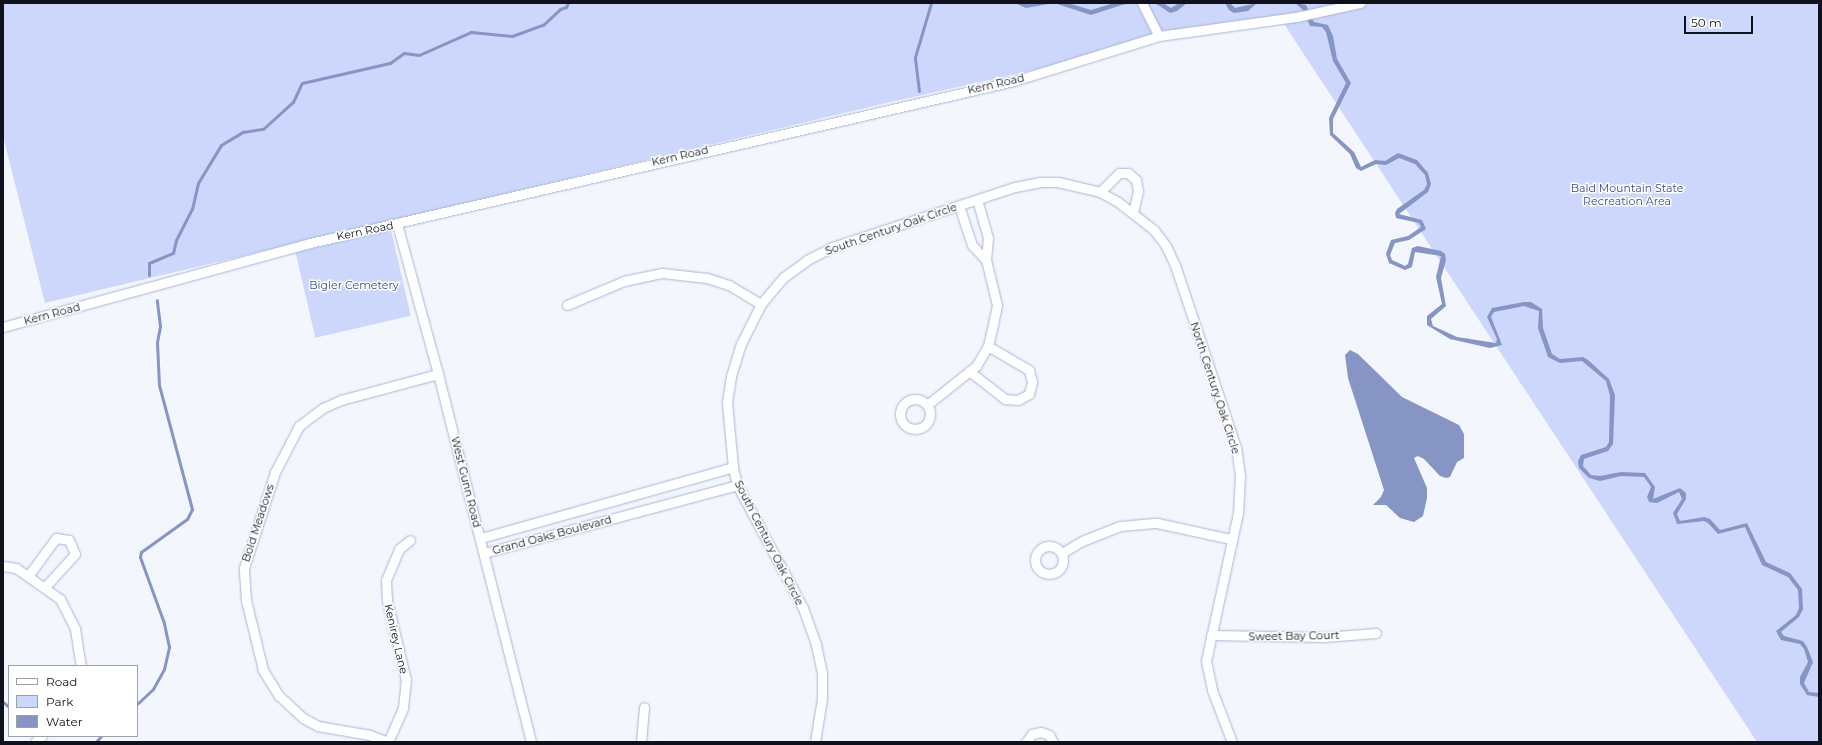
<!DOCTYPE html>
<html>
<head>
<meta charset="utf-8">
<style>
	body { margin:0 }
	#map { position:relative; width:1822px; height:745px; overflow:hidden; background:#f4f6fd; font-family:Montserrat,sans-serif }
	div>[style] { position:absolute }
	.green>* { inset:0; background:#ccd7fb; transform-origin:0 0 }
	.water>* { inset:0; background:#8795c5 }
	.stream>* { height:3px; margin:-1.5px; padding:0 1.5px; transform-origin:1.5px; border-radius:1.5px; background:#8795c5 }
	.roads { filter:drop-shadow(0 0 1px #abb5d4) drop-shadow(0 0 1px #abb5d4) }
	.street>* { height:9px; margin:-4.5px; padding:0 4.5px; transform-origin:4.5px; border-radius:4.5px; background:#fff }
	.street>.ring { margin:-4.5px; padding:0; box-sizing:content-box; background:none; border:9px solid #fff; border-radius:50% }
	span { translate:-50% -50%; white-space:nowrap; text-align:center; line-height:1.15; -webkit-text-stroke:3px #fff; paint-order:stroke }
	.street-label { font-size:11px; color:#0f121d }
	.park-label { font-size:11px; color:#3d4c89 }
	.frame { position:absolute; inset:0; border:4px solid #0f121d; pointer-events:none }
	.legend { position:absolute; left:8px; top:665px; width:130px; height:72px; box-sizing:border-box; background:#fff; border:1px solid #9fa0a5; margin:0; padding:5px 7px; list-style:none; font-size:12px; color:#0f121d }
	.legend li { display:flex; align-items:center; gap:8px; height:20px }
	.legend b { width:20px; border:1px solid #9fa0a5 }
	.scale { position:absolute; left:1684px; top:16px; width:69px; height:18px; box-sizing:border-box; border:2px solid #0f121d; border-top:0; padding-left:5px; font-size:12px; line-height:14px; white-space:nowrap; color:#0f121d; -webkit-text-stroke:3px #fff; paint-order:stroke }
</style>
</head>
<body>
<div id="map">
	<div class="green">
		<i style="clip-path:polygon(3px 3px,1819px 3px,1819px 742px,1757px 742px,1278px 15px,882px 104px,45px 303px,3px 136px)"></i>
		<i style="left:391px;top:230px;width:88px;height:98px;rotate:77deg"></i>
	</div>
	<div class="water">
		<i style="clip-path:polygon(1015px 3px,1068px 3px,1091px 10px,1114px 3px,1136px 5px,1125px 4px,1091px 15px,1054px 3px,1026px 8px)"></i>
		<i style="clip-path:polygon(1155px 3px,1163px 3px,1171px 8px,1179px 3px,1187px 3px,1177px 11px,1170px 13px)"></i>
		<i style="clip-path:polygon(1225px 3px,1230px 3px,1235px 8px,1257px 3px,1248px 11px,1234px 13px,1229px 10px)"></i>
		<i style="clip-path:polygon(1295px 3px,1306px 5px,1314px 22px,1328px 25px,1333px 36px,1337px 59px,1351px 83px,1333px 119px,1333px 133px,1354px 152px,1361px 167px,1375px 160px,1385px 161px,1398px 153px,1417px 160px,1428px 173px,1431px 184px,1428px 192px,1399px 214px,1422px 220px,1426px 229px,1409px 240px,1395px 243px,1390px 255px,1392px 260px,1405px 266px,1408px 264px,1412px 248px,1418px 246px,1441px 251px,1445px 254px,1446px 260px,1441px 278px,1446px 306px,1431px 319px,1433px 326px,1457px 337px,1496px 343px,1497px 339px,1487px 317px,1492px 308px,1524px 302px,1531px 302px,1542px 309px,1543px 328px,1552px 354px,1560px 359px,1583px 357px,1588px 360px,1609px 379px,1615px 395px,1613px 444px,1608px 451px,1584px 459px,1583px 466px,1591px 475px,1600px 476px,1621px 472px,1645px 473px,1655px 487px,1653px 499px,1680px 488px,1686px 493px,1686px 499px,1677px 514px,1680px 521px,1704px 517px,1710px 519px,1720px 530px,1747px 523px,1766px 562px,1790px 573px,1802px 589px,1803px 609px,1799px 617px,1781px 632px,1784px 636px,1803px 641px,1807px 647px,1813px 662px,1804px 683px,1809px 692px,1819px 693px,1819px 697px,1807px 695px,1800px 684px,1800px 677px,1808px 662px,1804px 649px,1800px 644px,1781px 640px,1776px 631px,1796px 615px,1799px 608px,1798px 590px,1788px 577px,1762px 565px,1745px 527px,1718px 534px,1708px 523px,1704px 521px,1677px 524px,1673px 513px,1682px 499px,1679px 492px,1657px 503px,1649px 502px,1647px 497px,1651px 487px,1644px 477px,1621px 476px,1600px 481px,1589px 478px,1579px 468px,1578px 461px,1581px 455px,1606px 447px,1609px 442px,1610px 396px,1606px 381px,1582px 361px,1560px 363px,1548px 357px,1538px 328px,1539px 311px,1524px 306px,1494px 312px,1491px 317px,1502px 345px,1490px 348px,1450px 339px,1427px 325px,1427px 316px,1442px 304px,1436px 277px,1441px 256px,1415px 252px,1412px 267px,1405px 270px,1389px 263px,1386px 254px,1391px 240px,1408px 236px,1421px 227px,1419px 223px,1396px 218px,1395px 213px,1397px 209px,1424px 190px,1427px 184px,1425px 175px,1415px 164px,1399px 158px,1386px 165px,1376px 164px,1361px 171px,1356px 168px,1350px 154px,1330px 135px,1329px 118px,1346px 83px,1333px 61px,1326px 32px,1322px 27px,1310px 26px,1303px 10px)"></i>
		<i style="clip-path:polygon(1350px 350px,1358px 354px,1402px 397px,1459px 425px,1464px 434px,1464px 458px,1457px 462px,1450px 477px,1446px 478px,1440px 476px,1424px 459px,1418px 456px,1414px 458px,1427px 488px,1427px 498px,1423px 516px,1414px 522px,1400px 518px,1386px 505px,1373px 505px,1381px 497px,1384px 490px,1348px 378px,1345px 355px)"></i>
	</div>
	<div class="stream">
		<i style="left:919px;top:91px;width:34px;rotate:-97deg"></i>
		<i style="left:915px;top:57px;width:56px;rotate:-73.5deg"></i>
		<i style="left:149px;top:275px;width:12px;rotate:-90deg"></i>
		<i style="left:149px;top:263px;width:26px;rotate:-23deg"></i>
		<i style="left:173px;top:253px;width:13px;rotate:-77deg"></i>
		<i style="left:176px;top:240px;width:35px;rotate:-63deg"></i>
		<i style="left:192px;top:209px;width:27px;rotate:-77deg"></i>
		<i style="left:198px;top:183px;width:44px;rotate:-58.8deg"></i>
		<i style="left:221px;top:145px;width:26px;rotate:-31deg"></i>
		<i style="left:243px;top:132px;width:20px;rotate:-9deg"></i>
		<i style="left:263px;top:129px;width:40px;rotate:-42deg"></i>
		<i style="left:293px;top:102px;width:21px;rotate:-65deg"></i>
		<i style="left:302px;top:83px;width:90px;rotate:-12.8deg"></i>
		<i style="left:390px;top:63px;width:17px;rotate:-36deg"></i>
		<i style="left:404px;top:53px;width:15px;rotate:8deg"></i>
		<i style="left:419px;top:55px;width:57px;rotate:-23.9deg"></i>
		<i style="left:471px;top:32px;width:41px;rotate:5.6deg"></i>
		<i style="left:512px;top:36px;width:33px;rotate:-20deg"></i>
		<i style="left:543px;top:25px;width:23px;rotate:-43deg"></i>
		<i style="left:560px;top:9px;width:6px;rotate:-18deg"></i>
		<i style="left:566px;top:7px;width:4px;rotate:-63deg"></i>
		<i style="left:3px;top:702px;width:8px;rotate:40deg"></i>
		<i style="left:137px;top:704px;width:22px;rotate:-43deg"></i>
		<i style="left:153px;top:689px;width:23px;rotate:-61deg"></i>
		<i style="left:164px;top:669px;width:23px;rotate:-77deg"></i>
		<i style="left:169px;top:647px;width:25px;rotate:-102deg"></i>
		<i style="left:164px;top:623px;width:70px;rotate:-110deg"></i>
		<i style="left:140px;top:557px;width:5px;rotate:-79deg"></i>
		<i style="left:141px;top:552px;width:57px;rotate:-35.7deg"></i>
		<i style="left:187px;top:519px;width:11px;rotate:-63deg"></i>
		<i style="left:192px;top:509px;width:128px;rotate:-104.9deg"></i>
		<i style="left:159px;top:385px;width:43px;rotate:-92.7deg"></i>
		<i style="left:157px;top:342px;width:16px;rotate:-79deg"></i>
		<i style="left:160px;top:326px;width:26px;rotate:-97deg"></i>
		<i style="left:96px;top:742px;width:8px;rotate:-50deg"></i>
	</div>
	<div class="roads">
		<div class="street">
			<i style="left:1142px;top:3px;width:37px;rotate:63deg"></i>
			<i style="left:1100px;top:192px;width:27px;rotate:-45deg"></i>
			<i style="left:1119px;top:173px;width:9px"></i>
			<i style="left:1128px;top:173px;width:11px;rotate:41deg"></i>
			<i style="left:1136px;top:180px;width:11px;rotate:80deg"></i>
			<i style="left:1138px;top:191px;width:22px;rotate:103deg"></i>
			<i style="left:959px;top:206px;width:41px;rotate:71.6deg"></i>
			<i style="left:972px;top:245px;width:21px;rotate:47deg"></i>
			<i style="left:397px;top:224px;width:156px;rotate:74.7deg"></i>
			<i style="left:438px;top:374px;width:380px;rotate:75.8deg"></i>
			<i style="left:567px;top:305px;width:62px;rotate:-22.8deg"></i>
			<i style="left:624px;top:281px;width:39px;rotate:-12deg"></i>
			<i style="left:662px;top:273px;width:45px;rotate:6.3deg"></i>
			<i style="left:707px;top:278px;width:23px;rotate:18deg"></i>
			<i style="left:729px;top:285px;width:37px;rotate:31deg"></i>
			<i style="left:3px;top:327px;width:318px;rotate:-15.3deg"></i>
			<i style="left:310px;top:243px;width:722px;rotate:-12.96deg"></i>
			<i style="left:1014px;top:81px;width:152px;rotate:-17.2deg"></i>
			<i style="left:1159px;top:36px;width:138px;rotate:-7.9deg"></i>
			<i style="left:1296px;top:17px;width:66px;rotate:-12.3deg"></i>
			<i style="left:969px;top:371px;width:46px;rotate:37.9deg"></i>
			<i style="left:1005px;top:399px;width:13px;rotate:4deg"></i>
			<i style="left:1018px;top:400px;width:13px;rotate:-29deg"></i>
			<i style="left:1029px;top:394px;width:12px;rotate:-76deg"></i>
			<i style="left:1032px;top:382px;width:12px;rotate:-104deg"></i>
			<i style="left:1029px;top:370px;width:48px;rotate:-149.7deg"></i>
			<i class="ring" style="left:900px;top:399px;width:21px;height:21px"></i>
			<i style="left:927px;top:405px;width:63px;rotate:-38.5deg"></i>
			<i style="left:976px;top:366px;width:23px;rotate:-59deg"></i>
			<i style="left:988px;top:346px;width:23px;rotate:-77deg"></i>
			<i style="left:993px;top:324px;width:19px;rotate:-78deg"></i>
			<i style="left:997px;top:305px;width:46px;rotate:-103.7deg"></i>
			<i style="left:986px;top:260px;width:22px;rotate:-85deg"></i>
			<i style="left:988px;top:238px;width:40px;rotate:-106deg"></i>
			<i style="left:481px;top:538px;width:262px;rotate:-15.7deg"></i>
			<i class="ring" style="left:1035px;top:546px;width:19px;height:19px"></i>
			<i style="left:484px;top:553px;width:262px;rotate:-15deg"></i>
			<i style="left:1062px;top:553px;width:23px;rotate:-31deg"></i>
			<i style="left:1082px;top:541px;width:41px;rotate:-21.5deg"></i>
			<i style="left:1120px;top:526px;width:37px;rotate:-5deg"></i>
			<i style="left:1157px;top:523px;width:76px;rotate:12.2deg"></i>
			<i style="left:3px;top:566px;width:13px;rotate:9deg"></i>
			<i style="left:16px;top:568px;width:54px;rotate:35.2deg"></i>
			<i style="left:60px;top:599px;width:34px;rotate:63deg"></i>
			<i style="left:75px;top:629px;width:37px;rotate:81deg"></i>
			<i style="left:28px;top:576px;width:47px;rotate:-53.6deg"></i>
			<i style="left:56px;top:538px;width:13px;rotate:9deg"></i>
			<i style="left:69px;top:540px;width:15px;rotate:67deg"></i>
			<i style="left:75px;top:554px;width:45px;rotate:132.3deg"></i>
			<i style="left:1211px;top:635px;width:113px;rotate:1deg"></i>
			<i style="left:1324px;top:637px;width:52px;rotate:-4.4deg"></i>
			<i style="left:35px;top:742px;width:9px;rotate:-41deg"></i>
			<i style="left:388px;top:742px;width:19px;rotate:-159deg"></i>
			<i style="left:370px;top:735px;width:53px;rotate:-170.2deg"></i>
			<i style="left:318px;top:726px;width:17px;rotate:-152deg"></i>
			<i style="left:303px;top:718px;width:33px;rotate:-137deg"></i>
			<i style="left:279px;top:696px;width:31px;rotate:-122deg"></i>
			<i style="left:263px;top:670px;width:72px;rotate:-103.7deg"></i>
			<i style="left:246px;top:600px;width:32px;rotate:-94deg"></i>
			<i style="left:244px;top:568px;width:101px;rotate:-72.1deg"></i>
			<i style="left:275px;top:472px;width:52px;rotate:-62.4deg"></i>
			<i style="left:299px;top:426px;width:30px;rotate:-37deg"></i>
			<i style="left:323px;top:408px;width:20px;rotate:-24deg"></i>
			<i style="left:341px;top:400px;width:100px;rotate:-15deg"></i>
			<i style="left:388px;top:742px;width:37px;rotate:-66deg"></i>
			<i style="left:403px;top:708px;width:28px;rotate:-84deg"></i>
			<i style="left:406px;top:680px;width:82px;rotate:-103.4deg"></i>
			<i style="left:387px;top:600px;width:20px;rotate:-93deg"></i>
			<i style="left:386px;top:580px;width:34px;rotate:-67deg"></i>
			<i style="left:399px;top:549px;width:14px;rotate:-39deg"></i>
			<i style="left:641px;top:742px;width:35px;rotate:-85deg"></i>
			<i style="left:815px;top:742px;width:44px;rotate:-80.8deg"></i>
			<i style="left:822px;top:699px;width:26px;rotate:-90deg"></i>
			<i style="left:822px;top:673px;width:30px;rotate:-102deg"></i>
			<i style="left:816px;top:644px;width:38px;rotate:-110deg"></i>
			<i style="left:803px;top:608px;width:140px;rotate:-118.2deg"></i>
			<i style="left:737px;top:485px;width:18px;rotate:-103deg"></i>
			<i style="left:733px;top:467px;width:65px;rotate:-95.3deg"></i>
			<i style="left:727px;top:402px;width:26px;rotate:-81deg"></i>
			<i style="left:731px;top:376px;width:34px;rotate:-73deg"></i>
			<i style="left:741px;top:344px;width:45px;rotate:-63.4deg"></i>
			<i style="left:761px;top:304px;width:35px;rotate:-50deg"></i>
			<i style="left:784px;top:277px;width:29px;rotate:-36deg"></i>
			<i style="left:807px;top:260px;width:28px;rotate:-27deg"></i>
			<i style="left:832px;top:247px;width:193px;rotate:-18.2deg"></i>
			<i style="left:1015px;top:187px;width:25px;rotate:-11deg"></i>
			<i style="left:1040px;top:182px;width:18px"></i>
			<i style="left:1058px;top:182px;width:43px;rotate:13.4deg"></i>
			<i style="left:1100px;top:192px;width:21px;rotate:29deg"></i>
			<i style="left:1118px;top:202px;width:46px;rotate:37.9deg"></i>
			<i style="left:1154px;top:230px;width:20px;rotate:53deg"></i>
			<i style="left:1166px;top:246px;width:21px;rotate:65deg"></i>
			<i style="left:1175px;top:265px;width:192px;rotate:71.5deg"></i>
			<i style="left:1236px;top:447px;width:29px;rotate:82deg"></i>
			<i style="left:1240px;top:476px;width:37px;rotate:93deg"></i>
			<i style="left:1238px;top:513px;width:151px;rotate:102.2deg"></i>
			<i style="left:1206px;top:661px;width:30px;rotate:78deg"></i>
			<i style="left:1212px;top:690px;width:56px;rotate:69deg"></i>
			<i style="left:1026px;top:742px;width:10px;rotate:-53deg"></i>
			<i style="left:1032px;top:734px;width:9px;rotate:-13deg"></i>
			<i style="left:1041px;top:732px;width:9px;rotate:21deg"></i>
			<i style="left:1049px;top:735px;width:8px;rotate:60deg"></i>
		</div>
	</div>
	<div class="street-label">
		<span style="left:996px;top:84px;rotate:-13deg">Kern Road</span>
		<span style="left:680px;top:156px;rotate:-13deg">Kern Road</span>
		<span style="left:891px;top:229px;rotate:-19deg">South Century Oak Circle</span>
		<span style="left:365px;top:231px;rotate:-12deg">Kern Road</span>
		<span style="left:52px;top:314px;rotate:-15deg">Kern Road</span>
		<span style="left:1215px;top:388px;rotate:72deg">North Century Oak Circle</span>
		<span style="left:466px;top:482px;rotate:76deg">West Gunn Road</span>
		<span style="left:258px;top:523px;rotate:-72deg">Bold Meadows</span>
		<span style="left:552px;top:535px;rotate:-15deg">Grand Oaks Boulevard</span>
		<span style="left:769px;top:543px;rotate:63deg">South Century Oak Circle</span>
		<span style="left:1294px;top:636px;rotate:-1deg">Sweet Bay Court</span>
		<span style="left:396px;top:639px;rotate:77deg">Kenirey Lane</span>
	</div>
	<div class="park-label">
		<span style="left:1627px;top:195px">Bald Mountain State<br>Recreation Area</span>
		<span style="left:354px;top:285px">Bigler Cemetery</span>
	</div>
	<div class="frame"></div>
	<ul class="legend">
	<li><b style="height:5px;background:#fff"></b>Road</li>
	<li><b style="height:11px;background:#ccd7fb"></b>Park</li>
	<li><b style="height:11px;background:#8795c5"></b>Water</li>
	</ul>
	<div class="scale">50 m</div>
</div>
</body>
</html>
